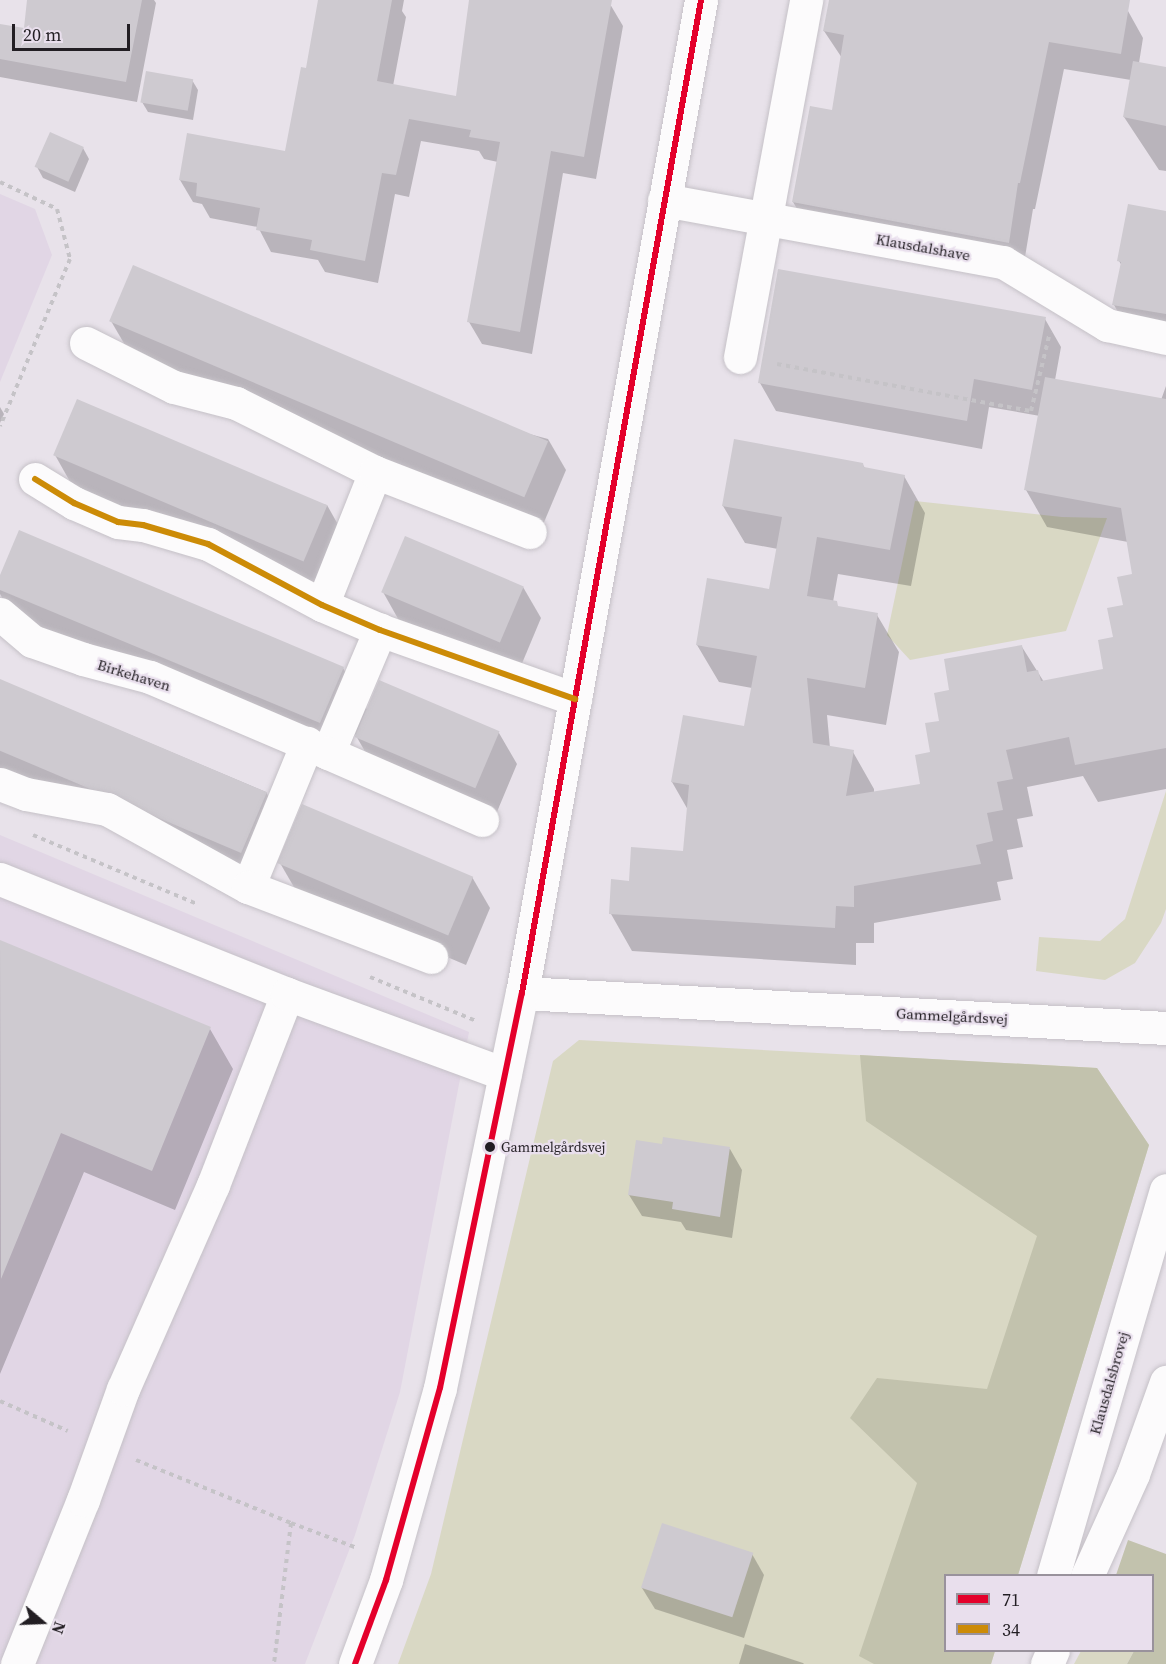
<!DOCTYPE html>
<html>
<head>
<meta charset="utf-8">
<style>
	body { margin:0 }
	#map { position:relative; width:1166px; height:1664px; overflow:hidden; background:#e8e2ea; font-family:"Source Serif 4",serif }
	div>[style] { position:absolute }
	.built>* { inset:0; background:#e1d6e5 }
	.green>* { inset:0; background:#d9d8c4 }
	.forest>* { inset:0; background:#c2c2ad }
	.shadow>* { inset:0; background:#0003 }
	.building>* { inset:0; background:#cecad0; transform-origin:0 0 }
	.path>* { height:4px; margin-top:-2px; transform-origin:0; background:repeating-linear-gradient(90deg,#c5c3c7 0 4.5px,transparent 0 9px) }
	.roads { filter:drop-shadow(0 0 2px #c5c1c7) drop-shadow(0 0 2px #c5c1c7) }
	.minor>* { height:33px; margin:-16.5px; padding:0 16.5px; transform-origin:16.5px; border-radius:16.5px; background:#fcfbfc }
	.bus-1>* { height:6px; margin:-3px; padding:0 3px; transform-origin:3px; border-radius:3px; background:#e4002b }
	.bus-2>* { height:6px; margin:-3px; padding:0 3px; transform-origin:3px; border-radius:3px; background:#cc8b07 }
	.dots>* { width:16px; height:16px; translate:-50% -50%; box-sizing:border-box; border:3px solid #e9dfed; border-radius:50% }
	span { translate:-50% -50%; white-space:nowrap; text-align:center; line-height:1.15; -webkit-text-stroke:4.5px #e9dfed; paint-order:stroke }
	.bus-label { font-size:14px; color:#221e23 }
	.left { translate:0 -50%; text-align:left }
	.street-label { font-size:15px; color:#221e23 }
	.legend { position:absolute; left:944px; top:1574px; width:210px; height:78px; box-sizing:border-box; background:#e9dfed; border:2px solid #99929c; margin:0; padding:8px 10px; list-style:none; font-size:18px; color:#221e23 }
	.legend li { display:flex; align-items:center; gap:12px; height:30px }
	.legend b { width:30px; border:2px solid #99929c }
	.north { position:absolute; left:12px; top:1592px; width:60px; height:60px; -webkit-text-stroke:4px #e9dfed; paint-order:stroke; rotate:109deg; font-size:16px; font-weight:700; line-height:24px; text-align:center; color:#221e23 }
	.north::after { content:''; display:block; margin:auto; width:21px; height:27px; background:#221e23; clip-path:polygon(50% 0,100% 100%,50% 72%,0 100%) }
	.scale { position:absolute; left:12px; top:24px; width:118px; height:27px; box-sizing:border-box; border:3px solid #221e23; border-top:0; padding-left:8px; font-size:18px; line-height:21px; white-space:nowrap; color:#221e23; -webkit-text-stroke:4px #e9dfed; paint-order:stroke }
</style>
</head>
<body>
<div id="map">
	<div class="built">
		<i style="clip-path:polygon(0 194px,35px 209px,52px 255px,0 382px)"></i>
		<i style="clip-path:polygon(0 835px,469px 1032px,400px 1392px,355px 1535px,305px 1664px,0 1664px)"></i>
	</div>
	<div class="green">
		<i style="clip-path:polygon(915px 501px,1062px 517px,1107px 518px,1066px 631px,910px 660px,887px 635px)"></i>
		<i style="clip-path:polygon(1166px 791px,1166px 909px,1161px 923px,1135px 963px,1105px 980px,1036px 971px,1039px 937px,1100px 941px,1125px 919px)"></i>
		<i style="clip-path:polygon(579px 1040px,1097px 1068px,1149px 1145px,1018px 1575px,946px 1576px,946px 1650px,995px 1651px,991px 1664px,398px 1664px,431px 1574px,553px 1061px)"></i>
		<i style="clip-path:polygon(1081px 1651px,1134px 1651px,1127px 1664px,1074px 1664px)"></i>
	</div>
	<div class="forest">
		<i style="clip-path:polygon(860px 1055px,1097px 1068px,1149px 1145px,1018px 1575px,946px 1576px,946px 1650px,995px 1651px,991px 1664px,874px 1664px,859px 1656px,917px 1483px,850px 1418px,877px 1378px,987px 1389px,1037px 1236px,866px 1121px)"></i>
		<i style="clip-path:polygon(1128px 1540px,1166px 1554px,1166px 1664px,1127px 1664px,1134px 1651px,1152px 1650px,1152px 1576px,1116px 1575px)"></i>
	</div>
	<div class="shadow">
		<i style="clip-path:polygon(38px 0,154px 0,156px 3px,137px 102px,0 77px,0 25px,32px 31px)"></i>
		<i style="clip-path:polygon(348px 0,404px 0,402px 11px,406px 17px,393px 86px,457px 98px,471px 0,591px 0,610px 4px,623px 26px,596px 179px,563px 173px,532px 354px,482px 344px,469px 322px,498px 162px,484px 159px,479px 151px,421px 141px,409px 197px,395px 194px,378px 283px,325px 272px,318px 260px,271px 252px,258px 227px,210px 218px,202px 204px,193px 202px,180px 180px,287px 153px,307px 70px)"></i>
		<i style="clip-path:polygon(830px 0,1073px 0,1128px 11px,1143px 38px,1139px 63px,1166px 68px,1166px 171px,1159px 170px,1124px 117px,1131px 80px,1064px 69px,1035px 209px,1033px 209px,1023px 269px,809px 229px,793px 202px,833px 112px,842px 58px,824px 31px)"></i>
		<i style="clip-path:polygon(192px 80px,198px 90px,193px 120px,148px 112px,142px 102px)"></i>
		<i style="clip-path:polygon(83px 148px,89px 159px,75px 192px,43px 178px,37px 167px)"></i>
		<i style="clip-path:polygon(1166px 213px,1166px 338px,1129px 332px,1114px 305px,1122px 266px,1119px 261px)"></i>
		<i style="clip-path:polygon(1045px 319px,1061px 347px,1055px 380px,1161px 400px,1166px 386px,1166px 789px,1098px 802px,1083px 776px,1027px 787px,1033px 816px,1017px 819px,1023px 847px,1007px 850px,1013px 879px,997px 882px,1001px 900px,874px 923px,874px 943px,856px 943px,856px 965px,632px 951px,611px 914px,613px 881px,630px 882px,684px 853px,688px 810px,672px 782px,745px 728px,752px 688px,719px 682px,697px 645px,771px 591px,778px 549px,745px 543px,723px 506px,862px 464px,866px 469px,904px 476px,925px 513px,911px 586px,838px 574px,833px 602px,839px 608px,877px 615px,899px 652px,886px 725px,827px 715px,830px 748px,853px 752px,874px 789px,874px 793px,922px 785px,951px 691px,1022px 647px,1044px 682px,1105px 670px,1134px 575px,1128px 542px,1047px 527px,1026px 490px,1040px 416px,989px 407px,982px 449px,776px 411px,760px 383px)"></i>
		<i style="clip-path:polygon(111px 321px,548px 439px,566px 470px,542px 527px,129px 352px)"></i>
		<i style="clip-path:polygon(0 407px,4px 414px,0 423px)"></i>
		<i style="clip-path:polygon(55px 455px,327px 505px,345px 537px,322px 591px,73px 487px)"></i>
		<i style="clip-path:polygon(0 579px,343px 668px,368px 711px,499px 733px,517px 764px,494px 819px,375px 769px,355px 734px,343px 762px,19px 628px,0 594px)"></i>
		<i style="clip-path:polygon(523px 587px,541px 618px,518px 673px,401px 624px,383px 592px)"></i>
		<i style="clip-path:polygon(0 680px,266px 792px,284px 824px,262px 878px,0 768px)"></i>
		<i style="clip-path:polygon(280px 863px,472px 877px,490px 908px,466px 965px,298px 894px)"></i>
		<i style="clip-path:polygon(0 941px,210px 1029px,233px 1069px,175px 1210px,84px 1172px,0 1374px)"></i>
		<i style="clip-path:polygon(664px 1145px,730px 1149px,742px 1170px,732px 1238px,686px 1230px,681px 1222px,642px 1216px,629px 1195px)"></i>
		<i style="clip-path:polygon(752px 1554px,764px 1575px,744px 1638px,655px 1609px,642px 1588px)"></i>
		<i style="clip-path:polygon(745px 1644px,803px 1663px,804px 1664px,739px 1664px)"></i>
	</div>
	<div class="building">
		<i style="clip-path:polygon(27px 0,142px 0,126px 82px,0 59px,0 24px,24px 28px)"></i>
		<i style="clip-path:polygon(318px 0,392px 0,377px 81px,456px 96px,469px 0,612px 0,584px 157px,551px 151px,520px 332px,467px 322px,500px 142px,469px 137px,471px 130px,409px 119px,396px 175px,382px 173px,365px 261px,310px 250px,312px 240px,256px 230px,260px 208px,196px 196px,197px 183px,179px 180px,187px 133px,285px 151px,301px 67px,306px 68px)"></i>
		<i style="clip-path:polygon(829px 0,1130px 0,1121px 54px,1049px 42px,1020px 183px,1018px 183px,1009px 243px,792px 202px,810px 106px,832px 110px,844px 35px,823px 31px)"></i>
		<i style="clip-path:polygon(1133px 61px,1166px 67px,1166px 126px,1123px 117px)"></i>
		<i style="left:146px;top:71px;width:48px;height:32px;rotate:10deg"></i>
		<i style="left:50px;top:132px;width:37px;height:38px;rotate:24deg"></i>
		<i style="clip-path:polygon(1128px 204px,1166px 211px,1166px 314px,1112px 305px,1121px 262px,1117px 261px)"></i>
		<i style="left:133px;top:265px;width:451px;height:61px;rotate:23deg"></i>
		<i style="clip-path:polygon(778px 269px,1046px 317px,1032px 390px,974px 379px,967px 421px,758px 383px)"></i>
		<i style="clip-path:polygon(1045px 377px,1166px 399px,1166px 748px,1075px 765px,1069px 737px,1006px 750px,1013px 779px,997px 782px,1003px 810px,987px 813px,993px 841px,976px 845px,981px 864px,854px 886px,854px 907px,836px 906px,835px 928px,609px 914px,611px 879px,629px 881px,631px 847px,683px 851px,689px 785px,671px 782px,683px 715px,744px 726px,757px 656px,696px 645px,707px 578px,769px 589px,782px 517px,722px 506px,734px 439px,863px 463px,864px 467px,905px 475px,890px 550px,817px 537px,807px 596px,837px 601px,838px 606px,878px 613px,865px 688px,807px 678px,813px 743px,854px 750px,846px 796px,920px 784px,915px 755px,930px 752px,925px 723px,939px 721px,934px 693px,949px 690px,944px 659px,1022px 645px,1027px 672px,1038px 670px,1041px 681px,1103px 669px,1098px 640px,1113px 637px,1107px 608px,1123px 605px,1117px 577px,1132px 574px,1121px 508px,1024px 490px)"></i>
		<i style="left:77px;top:399px;width:272px;height:61px;rotate:23deg"></i>
		<i style="clip-path:polygon(19px 530px,344px 667px,320px 723px,0 590px,0 575px)"></i>
		<i style="left:405px;top:536px;width:129px;height:61px;rotate:23deg"></i>
		<i style="left:0;top:679px;width:290px;height:66px;rotate:23deg"></i>
		<i style="left:379px;top:680px;width:131px;height:62px;rotate:23deg"></i>
		<i style="left:302px;top:804px;width:186px;height:64px;rotate:23deg"></i>
		<i style="clip-path:polygon(0 940px,211px 1027px,152px 1171px,61px 1133px,1px 1279px)"></i>
		<i style="clip-path:polygon(663px 1137px,730px 1147px,720px 1217px,672px 1209px,673px 1202px,628px 1195px,636px 1140px,662px 1144px)"></i>
		<i style="left:662px;top:1523px;width:96px;height:68px;rotate:18deg"></i>
	</div>
	<div class="path">
		<i style="left:0;top:182px;width:63px;rotate:25.3deg"></i>
		<i style="left:57px;top:209px;width:52px;rotate:75.4deg"></i>
		<i style="left:70px;top:259px;width:181px;rotate:112.7deg"></i>
		<i style="left:777px;top:364px;width:258px;rotate:10.5deg"></i>
		<i style="left:1031px;top:411px;width:81px;rotate:-76.5deg"></i>
		<i style="left:33px;top:835px;width:178px;rotate:22.8deg"></i>
		<i style="left:370px;top:977px;width:113px;rotate:22.5deg"></i>
		<i style="left:0;top:1401px;width:74px;rotate:23.8deg"></i>
		<i style="left:136px;top:1460px;width:167px;rotate:22.1deg"></i>
		<i style="left:291px;top:1523px;width:142px;rotate:96.9deg"></i>
		<i style="left:291px;top:1523px;width:71px;rotate:20.7deg"></i>
	</div>
	<div class="roads">
		<div class="minor">
			<i style="left:664px;top:200px;width:345px;rotate:10.4deg"></i>
			<i style="left:1003px;top:262px;width:122px;rotate:31.2deg"></i>
			<i style="left:1107px;top:325px;width:60px;rotate:12.4deg"></i>
			<i style="left:86px;top:343px;width:98px;rotate:26.6deg"></i>
			<i style="left:174px;top:387px;width:64px;rotate:14.5deg"></i>
			<i style="left:236px;top:403px;width:155px;rotate:26.4deg"></i>
			<i style="left:375px;top:472px;width:143px;rotate:111.7deg"></i>
			<i style="left:740px;top:357px;width:363px;rotate:-79.5deg"></i>
			<i style="left:375px;top:472px;width:166px;rotate:21.2deg"></i>
			<i style="left:35px;top:479px;width:46px;rotate:31.6deg"></i>
			<i style="left:74px;top:503px;width:48px;rotate:23.4deg"></i>
			<i style="left:118px;top:522px;width:25px;rotate:7deg"></i>
			<i style="left:143px;top:525px;width:68px;rotate:16.3deg"></i>
			<i style="left:208px;top:544px;width:129px;rotate:28.2deg"></i>
			<i style="left:322px;top:605px;width:63px;rotate:23.3deg"></i>
			<i style="left:380px;top:630px;width:207px;rotate:19.5deg"></i>
			<i style="left:0;top:614px;width:42px;rotate:40.2deg"></i>
			<i style="left:32px;top:641px;width:54px;rotate:19.4deg"></i>
			<i style="left:83px;top:659px;width:69px;rotate:15deg"></i>
			<i style="left:150px;top:677px;width:194px;rotate:23.1deg"></i>
			<i style="left:328px;top:753px;width:134px;rotate:-67.1deg"></i>
			<i style="left:328px;top:753px;width:168px;rotate:23.5deg"></i>
			<i style="left:0;top:784px;width:28px;rotate:21deg"></i>
			<i style="left:26px;top:794px;width:82px;rotate:10.5deg"></i>
			<i style="left:107px;top:809px;width:161px;rotate:29deg"></i>
			<i style="left:248px;top:887px;width:156px;rotate:-67.7deg"></i>
			<i style="left:0;top:879px;width:309px;rotate:21.8deg"></i>
			<i style="left:248px;top:887px;width:196px;rotate:20.9deg"></i>
			<i style="left:522px;top:993px;width:645px;rotate:3.11deg"></i>
			<i style="left:1053px;top:1576px;width:402px;rotate:-73.7deg"></i>
			<i style="left:1087px;top:1576px;width:112px;rotate:-65.7deg"></i>
			<i style="left:1133px;top:1474px;width:98px;rotate:-70.3deg"></i>
			<i style="left:17px;top:1664px;width:177px;rotate:-68.1deg"></i>
			<i style="left:83px;top:1500px;width:118px;rotate:-70.2deg"></i>
			<i style="left:123px;top:1389px;width:223px;rotate:-66.2deg"></i>
			<i style="left:213px;top:1185px;width:205px;rotate:-68.8deg"></i>
			<i style="left:287px;top:994px;width:232px;rotate:20.2deg"></i>
			<i style="left:355px;top:1664px;width:90px;rotate:-69.7deg"></i>
			<i style="left:386px;top:1580px;width:199px;rotate:-74.3deg"></i>
			<i style="left:440px;top:1388px;width:403px;rotate:-78.3deg"></i>
			<i style="left:522px;top:993px;width:1009px;rotate:-79.78deg"></i>
			<i style="left:1047px;top:1664px;width:15px;rotate:-67deg"></i>
		</div>
	</div>
	<div class="bus-1">
		<i style="left:355px;top:1664px;width:90px;rotate:-69.7deg"></i>
		<i style="left:386px;top:1580px;width:199px;rotate:-74.3deg"></i>
		<i style="left:440px;top:1388px;width:403px;rotate:-78.3deg"></i>
		<i style="left:522px;top:993px;width:1009px;rotate:-79.78deg"></i>
	</div>
	<div class="bus-2">
		<i style="left:35px;top:479px;width:46px;rotate:31.6deg"></i>
		<i style="left:74px;top:503px;width:48px;rotate:23.4deg"></i>
		<i style="left:118px;top:522px;width:25px;rotate:7deg"></i>
		<i style="left:143px;top:525px;width:68px;rotate:16.3deg"></i>
		<i style="left:208px;top:544px;width:129px;rotate:28.2deg"></i>
		<i style="left:322px;top:605px;width:63px;rotate:23.3deg"></i>
		<i style="left:380px;top:630px;width:207px;rotate:19.5deg"></i>
	</div>
	<div class="dots">
		<i style="left:490px;top:1147px;background:#221e23"></i>
	</div>
	<div class="bus-label">
		<span class="left" style="left:501px;top:1147px">Gammelgårdsvej</span>
	</div>
	<div class="street-label">
		<span style="left:923px;top:247px;rotate:10deg">Klausdalshave</span>
		<span style="left:134px;top:675px;rotate:17deg">Birkehaven</span>
		<span style="left:952px;top:1016px;rotate:3deg">Gammelgårdsvej</span>
		<span style="left:1109px;top:1383px;rotate:-74deg">Klausdalsbrovej</span>
	</div>
	<ul class="legend">
	<li><b style="height:8px;background:#e4002b"></b>71</li>
	<li><b style="height:8px;background:#cc8b07"></b>34</li>
	</ul>
	<div class="north">N</div>
	<div class="scale">20 m</div>
</div>
</body>
</html>
